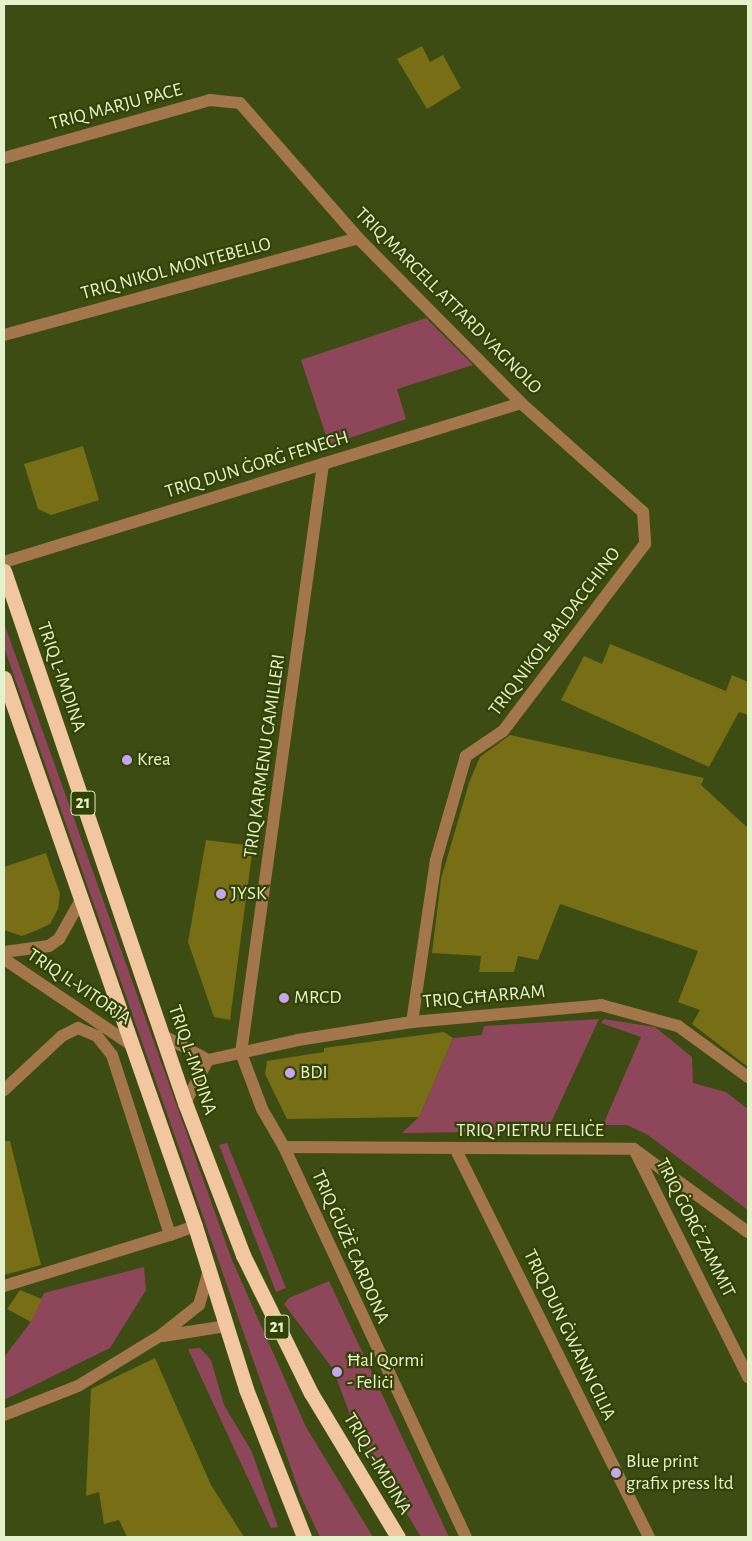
<!DOCTYPE html>
<html>
<head>
<meta charset="utf-8">
<style>
	body { margin:0 }
	#map { position:relative; width:752px; height:1541px; overflow:hidden; background:#3d4c13; font-family:"Alegreya Sans",sans-serif }
	div>[style] { position:absolute }
	.green>* { inset:0; background:#8e465a }
	.building>* { inset:0; background:#776e16 }
	.minor>* { height:12px; margin:-6px; padding:0 6px; transform-origin:6px; border-radius:6px; background:#a3764c }
	.highway>* { height:15px; margin:-7.5px; padding:0 7.5px; transform-origin:7.5px; border-radius:7.5px; background:#f2c7a0 }
	.dots>* { width:14px; height:14px; translate:-50% -50%; box-sizing:border-box; border:2px solid #334205; border-radius:50% }
	span { translate:-50% -50%; white-space:nowrap; text-align:center; line-height:1.15; -webkit-text-stroke:4.5px #334205; paint-order:stroke }
	.shield-label span { padding:1px 4px; background:#334205; border:1px solid; border-radius:4px; -webkit-text-stroke-width:0 }
	.shield-label { font-size:18px; color:#e4f2cc; font-weight:700 }
	.street-label { font-size:19px; color:#e4f2cc }
	.poi-label { font-size:19px; color:#e4f2cc }
	.left { translate:0 -50%; text-align:left }
	.frame { position:absolute; inset:0; border:5px solid #e4f2cc; pointer-events:none }
</style>
</head>
<body>
<div id="map">
	<div class="green">
		<i style="clip-path:polygon(426px 318px,473px 365px,397px 389px,406px 419px,329px 445px,301px 360px)"></i>
		<i style="clip-path:polygon(4px 623px,232px 1260px,306px 1427px,373px 1537px,320px 1537px,301px 1497px,4px 647px)"></i>
		<i style="clip-path:polygon(599px 1019px,547px 1131px,402px 1133px,419px 1117px,453px 1038px,482px 1035px,484px 1026px)"></i>
		<i style="clip-path:polygon(604px 1019px,655px 1027px,692px 1057px,693px 1083px,726px 1092px,748px 1109px,748px 1210px,648px 1135px,627px 1125px,603px 1125px,641px 1037px,601px 1023px)"></i>
		<i style="clip-path:polygon(227px 1143px,286px 1288px,276px 1292px,219px 1145px)"></i>
		<i style="clip-path:polygon(144px 1267px,146px 1290px,110px 1348px,4px 1400px,4px 1357px,30px 1323px,44px 1293px)"></i>
		<i style="clip-path:polygon(329px 1281px,449px 1537px,421px 1537px,355px 1428px,333px 1369px,284px 1304px,289px 1298px)"></i>
		<i style="clip-path:polygon(200px 1348px,211px 1360px,224px 1405px,252px 1452px,278px 1527px,271px 1528px,188px 1349px)"></i>
	</div>
	<div class="building">
		<i style="clip-path:polygon(422px 46px,430px 62px,443px 55px,461px 88px,427px 109px,397px 59px)"></i>
		<i style="clip-path:polygon(83px 446px,99px 500px,51px 515px,38px 509px,24px 464px)"></i>
		<i style="clip-path:polygon(610px 644px,726px 691px,732px 675px,748px 682px,748px 715px,739px 712px,709px 767px,561px 700px,584px 656px,602px 664px)"></i>
		<i style="clip-path:polygon(510px 735px,704px 778px,701px 785px,748px 828px,748px 1067px,692px 1024px,700px 1010px,678px 1002px,698px 951px,560px 904px,538px 960px,518px 956px,514px 972px,479px 972px,481px 956px,432px 953px,441px 879px,469px 783px,480px 757px)"></i>
		<i style="clip-path:polygon(206px 840px,253px 846px,230px 1020px,214px 1017px,188px 942px)"></i>
		<i style="clip-path:polygon(46px 853px,60px 894px,58px 909px,50px 924px,35px 931px,22px 936px,4px 930px,4px 867px)"></i>
		<i style="clip-path:polygon(444px 1032px,453px 1038px,419px 1117px,287px 1119px,265px 1074px,267px 1061px,324px 1052px,324px 1048px)"></i>
		<i style="clip-path:polygon(4px 1141px,10px 1141px,41px 1265px,4px 1275px)"></i>
		<i style="clip-path:polygon(20px 1290px,42px 1299px,31px 1322px,7px 1309px)"></i>
		<i style="clip-path:polygon(155px 1358px,211px 1485px,244px 1537px,127px 1537px,119px 1520px,104px 1524px,99px 1492px,86px 1496px,91px 1389px)"></i>
	</div>
	<div class="minor">
		<i style="left:4px;top:158px;width:214px;rotate:-15.7deg"></i>
		<i style="left:210px;top:100px;width:30px;rotate:6deg"></i>
		<i style="left:240px;top:103px;width:179px;rotate:48.8deg"></i>
		<i style="left:358px;top:238px;width:232px;rotate:45.3deg"></i>
		<i style="left:521px;top:403px;width:164px;rotate:41.8deg"></i>
		<i style="left:643px;top:512px;width:32px;rotate:86deg"></i>
		<i style="left:645px;top:544px;width:235px;rotate:127.2deg"></i>
		<i style="left:503px;top:731px;width:45px;rotate:146deg"></i>
		<i style="left:466px;top:756px;width:108px;rotate:106.1deg"></i>
		<i style="left:436px;top:860px;width:164px;rotate:98.4deg"></i>
		<i style="left:4px;top:335px;width:367px;rotate:-15.3deg"></i>
		<i style="left:4px;top:562px;width:541px;rotate:-17.09deg"></i>
		<i style="left:4px;top:952px;width:45px;rotate:-7.6deg"></i>
		<i style="left:49px;top:946px;width:12px;rotate:-35deg"></i>
		<i style="left:59px;top:939px;width:47px;rotate:-60.7deg"></i>
		<i style="left:4px;top:959px;width:156px;rotate:34deg"></i>
		<i style="left:162px;top:1035px;width:52px;rotate:28.5deg"></i>
		<i style="left:208px;top:1060px;width:92px;rotate:-12.5deg"></i>
		<i style="left:298px;top:1040px;width:115px;rotate:-9deg"></i>
		<i style="left:412px;top:1022px;width:190px;rotate:-5.1deg"></i>
		<i style="left:601px;top:1005px;width:80px;rotate:15.3deg"></i>
		<i style="left:678px;top:1026px;width:87px;rotate:36.1deg"></i>
		<i style="left:241px;top:1053px;width:595px;rotate:-82.07deg"></i>
		<i style="left:241px;top:1053px;width:60px;rotate:69.4deg"></i>
		<i style="left:262px;top:1109px;width:44px;rotate:59.9deg"></i>
		<i style="left:284px;top:1147px;width:430px;rotate:65deg"></i>
		<i style="left:4px;top:1090px;width:79px;rotate:-43deg"></i>
		<i style="left:62px;top:1036px;width:18px;rotate:-27deg"></i>
		<i style="left:78px;top:1028px;width:21px;rotate:23deg"></i>
		<i style="left:97px;top:1036px;width:24px;rotate:52deg"></i>
		<i style="left:112px;top:1055px;width:189px;rotate:72.1deg"></i>
		<i style="left:170px;top:1235px;width:27px;rotate:-20deg"></i>
		<i style="left:185px;top:1103px;width:49px;rotate:-61.9deg"></i>
		<i style="left:284px;top:1147px;width:350px;rotate:0.3deg"></i>
		<i style="left:634px;top:1149px;width:141px;rotate:36.1deg"></i>
		<i style="left:456px;top:1150px;width:432px;rotate:63.5deg"></i>
		<i style="left:635px;top:1151px;width:253px;rotate:63.4deg"></i>
		<i style="left:4px;top:1286px;width:174px;rotate:-17.1deg"></i>
		<i style="left:163px;top:1336px;width:64px;rotate:-9deg"></i>
		<i style="left:4px;top:1415px;width:79px;rotate:-21.4deg"></i>
		<i style="left:78px;top:1386px;width:96px;rotate:-31.4deg"></i>
		<i style="left:160px;top:1336px;width:50px;rotate:-38.5deg"></i>
		<i style="left:199px;top:1305px;width:36px;rotate:-74deg"></i>
	</div>
	<div class="highway">
		<i style="left:4px;top:571px;width:562px;rotate:71.21deg"></i>
		<i style="left:185px;top:1103px;width:163px;rotate:69.1deg"></i>
		<i style="left:243px;top:1255px;width:154px;rotate:63.8deg"></i>
		<i style="left:311px;top:1393px;width:168px;rotate:58.9deg"></i>
		<i style="left:4px;top:678px;width:580px;rotate:70.78deg"></i>
		<i style="left:195px;top:1226px;width:171px;rotate:72.6deg"></i>
		<i style="left:246px;top:1389px;width:159px;rotate:68.6deg"></i>
	</div>
	<div class="dots">
		<i style="left:127px;top:760px;background:#c6a6f0"></i>
		<i style="left:221px;top:894px;background:#c6a6f0"></i>
		<i style="left:284px;top:998px;background:#c6a6f0"></i>
		<i style="left:290px;top:1073px;background:#c6a6f0"></i>
		<i style="left:337px;top:1372px;background:#c6a6f0"></i>
		<i style="left:616px;top:1473px;background:#c6a6f0"></i>
	</div>
	<div class="shield-label">
		<span style="left:83px;top:803px">21</span>
		<span style="left:277px;top:1327px">21</span>
	</div>
	<div class="street-label">
		<span style="left:116px;top:107px;rotate:-15deg">TRIQ MARJU PACE</span>
		<span style="left:176px;top:269px;rotate:-15deg">TRIQ NIKOL MONTEBELLO</span>
		<span style="left:448px;top:301px;rotate:45deg">TRIQ MARCELL ATTARD VAGNOLO</span>
		<span style="left:257px;top:465px;rotate:-17deg">TRIQ DUN ĠORĠ FENECH</span>
		<span style="left:555px;top:632px;rotate:-53deg">TRIQ NIKOL BALDACCHINO</span>
		<span style="left:61px;top:677px;rotate:71deg">TRIQ L-IMDINA</span>
		<span style="left:265px;top:756px;rotate:-82deg">TRIQ KARMENU CAMILLERI</span>
		<span style="left:79px;top:987px;rotate:34deg">TRIQ IL-VITORJA</span>
		<span style="left:484px;top:997px;rotate:-5deg">TRIQ GĦARRAM</span>
		<span style="left:192px;top:1060px;rotate:71deg">TRIQ L-IMDINA</span>
		<span style="left:530px;top:1131px">TRIQ PIETRU FELIĊE</span>
		<span style="left:695px;top:1228px;rotate:63deg">TRIQ ĠORĠ ZAMMIT</span>
		<span style="left:350px;top:1247px;rotate:66deg">TRIQ ĠUŻÈ CARDONA</span>
		<span style="left:569px;top:1335px;rotate:64deg">TRIQ DUN ĠWANN CILIA</span>
		<span style="left:377px;top:1464px;rotate:59deg">TRIQ L-IMDINA</span>
	</div>
	<div class="poi-label">
		<span class="left" style="left:137px;top:760px">Krea</span>
		<span class="left" style="left:231px;top:894px">JYSK</span>
		<span class="left" style="left:294px;top:998px">MRCD</span>
		<span class="left" style="left:300px;top:1073px">BDI</span>
		<span class="left" style="left:347px;top:1372px">Ħal Qormi<br>- Feliċi</span>
		<span class="left" style="left:626px;top:1473px">Blue print<br>grafix press ltd</span>
	</div>
	<div class="frame"></div>
</div>
</body>
</html>
